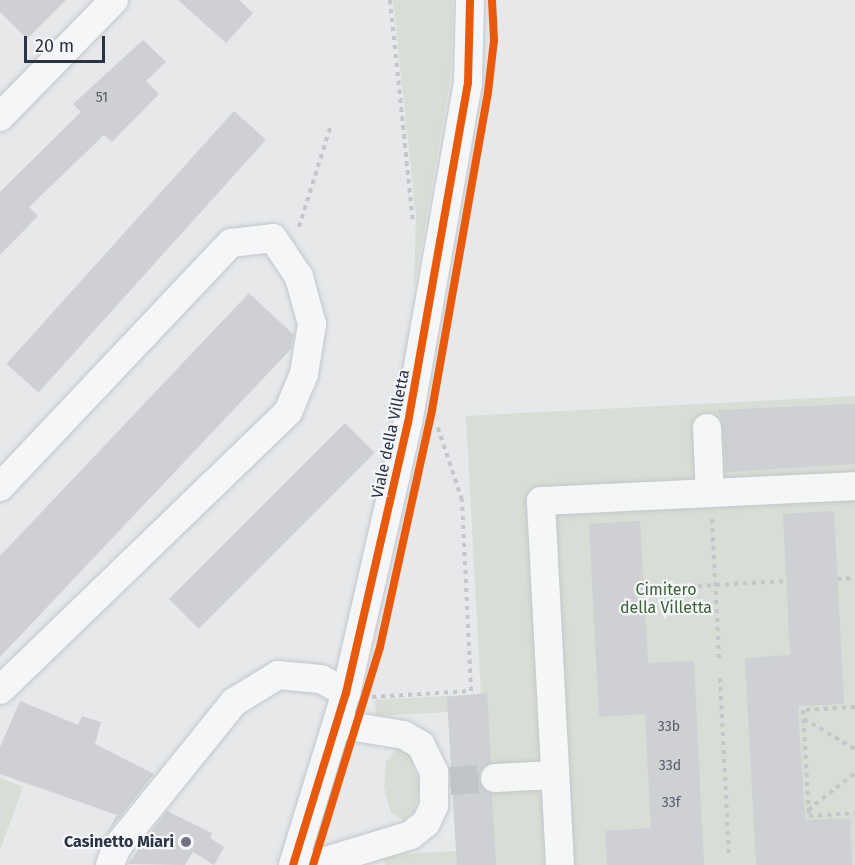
<!DOCTYPE html>
<html>
<head>
<meta charset="utf-8">
<style>
	body { margin:0 }
	#map { position:relative; width:855px; height:865px; overflow:hidden; background:#e6e8ea; font-family:"Fira Sans",sans-serif }
	div>[style] { position:absolute }
	.green>* { inset:0; background:#d6ded6 }
	.building>* { inset:0; background:#ced0d3; transform-origin:0 0 }
	.minor-tunnel>* { height:28px; margin-top:-14px; transform-origin:0; background:repeating-linear-gradient(90deg,#c1c4c9 0 28px,transparent 0 42px) }
	.path>* { height:4px; margin-top:-2px; transform-origin:0; background:repeating-linear-gradient(90deg,#c5c6ca 0 4.5px,transparent 0 9px) }
	.roads { filter:drop-shadow(0 0 2px #c4c6c8) drop-shadow(0 0 2px #c4c6c8) }
	.minor>* { height:28px; margin:-14px; padding:0 14px; transform-origin:14px; border-radius:14px; background:#f5f6f7 }
	.cycleway>* { height:8px; margin:-4px; padding:0 4px; transform-origin:4px; border-radius:4px; background:#e8590c }
	.dots>* { width:16px; height:16px; translate:-50% -50%; box-sizing:border-box; border:3px solid #f4f6f9; border-radius:50% }
	span { translate:-50% -50%; white-space:nowrap; text-align:center; line-height:1.15; -webkit-text-stroke:4.5px #f4f6f9; paint-order:stroke }
	.number-label { font-size:14px; color:#545c69 }
	.number-label span { -webkit-text-stroke-width:0 }
	.street-label { font-size:16px; color:#2b3445 }
	.park-label { font-size:16px; color:#3f6138 }
	.poi-label { font-size:16px; color:#2b3445; font-weight:700 }
	.right { translate:-100% -50%; text-align:right }
	.scale { position:absolute; left:24px; top:36px; width:81px; height:27px; box-sizing:border-box; border:3px solid #2b3445; border-top:0; padding-left:8px; font-size:18px; line-height:21px; white-space:nowrap; color:#2b3445; -webkit-text-stroke:4px #f4f6f9; paint-order:stroke }
</style>
</head>
<body>
<div id="map">
	<div class="green">
		<i style="clip-path:polygon(393px 0,452px 0,453px 10px,450px 81px,414px 288px,416px 216px)"></i>
		<i style="clip-path:polygon(855px 396px,855px 865px,385px 865px,384px 855px,456px 851px,448px 712px,376px 716px,375px 700px,481px 694px,466px 416px)"></i>
		<i style="clip-path:polygon(397px 748px,408px 751px,420px 785px,414px 812px,403px 820px,391px 813px,384px 787px,386px 762px)"></i>
		<i style="clip-path:polygon(0 778px,23px 787px,0 850px)"></i>
	</div>
	<div class="building">
		<i style="clip-path:polygon(0 0,66px 0,27px 39px,0 12px)"></i>
		<i style="clip-path:polygon(178px 0,239px 0,253px 13px,226px 43px)"></i>
		<i style="clip-path:polygon(143px 40px,166px 62px,146px 81px,159px 94px,112px 142px,104px 135px,29px 207px,38px 216px,0 255px,0 192px,81px 112px,73px 104px)"></i>
		<i style="left:234px;top:111px;width:43px;height:340px;rotate:42deg"></i>
		<i style="clip-path:polygon(249px 293px,294px 335px,291px 349px,0 657px,0 556px)"></i>
		<i style="clip-path:polygon(855px 404px,855px 464px,726px 472px,723px 427px,718px 410px)"></i>
		<i style="left:345px;top:423px;width:42px;height:249px;rotate:45deg"></i>
		<i style="clip-path:polygon(834px 511px,844px 704px,798px 706px,805px 820px,850px 818px,852px 865px,756px 865px,745px 658px,790px 655px,783px 514px)"></i>
		<i style="clip-path:polygon(640px 521px,648px 663px,694px 661px,704px 865px,607px 865px,605px 831px,651px 828px,645px 714px,599px 717px,589px 524px)"></i>
		<i style="clip-path:polygon(487px 693px,491px 763px,481px 770px,479px 779px,482px 787px,492px 794px,496px 865px,457px 865px,447px 697px)"></i>
		<i style="clip-path:polygon(20px 701px,78px 725px,82px 716px,101px 722px,95px 744px,154px 774px,107px 833px,117px 815px,0 774px,0 747px)"></i>
		<i style="clip-path:polygon(167px 811px,212px 833px,210px 838px,224px 847px,214px 865px,193px 852px,185px 865px,128px 864px)"></i>
	</div>
	<div class="minor-tunnel">
		<i style="left:450px;top:781px;width:45px;rotate:-3.8deg"></i>
	</div>
	<div class="path">
		<i style="left:390px;top:0;width:224px;rotate:84.1deg"></i>
		<i style="left:299px;top:227px;width:107px;rotate:-72.6deg"></i>
		<i style="left:712px;top:519px;width:140px;rotate:87.1deg"></i>
		<i style="left:837px;top:579px;width:18px;rotate:-3deg"></i>
		<i style="left:644px;top:589px;width:142px;rotate:-3.2deg"></i>
		<i style="left:720px;top:678px;width:179px;rotate:87.1deg"></i>
		<i style="left:372px;top:697px;width:99px;rotate:-3.5deg"></i>
		<i style="left:471px;top:691px;width:191px;rotate:-92.7deg"></i>
		<i style="left:462px;top:500px;width:79px;rotate:-108.4deg"></i>
		<i style="left:855px;top:707px;width:52px;rotate:176.7deg"></i>
		<i style="left:803px;top:710px;width:106px;rotate:86.8deg"></i>
		<i style="left:809px;top:816px;width:46px;rotate:-3.7deg"></i>
		<i style="left:804px;top:719px;width:59px;rotate:30.5deg"></i>
		<i style="left:808px;top:810px;width:60px;rotate:-38.2deg"></i>
	</div>
	<div class="roads">
		<div class="minor">
			<i style="left:0;top:117px;width:163px;rotate:-45.7deg"></i>
			<i style="left:707px;top:428px;width:65px;rotate:87.4deg"></i>
			<i style="left:0;top:487px;width:336px;rotate:-46.6deg"></i>
			<i style="left:231px;top:243px;width:42px;rotate:-6.8deg"></i>
			<i style="left:273px;top:238px;width:47px;rotate:56.3deg"></i>
			<i style="left:299px;top:277px;width:49px;rotate:74.5deg"></i>
			<i style="left:312px;top:324px;width:51px;rotate:99.1deg"></i>
			<i style="left:304px;top:374px;width:41px;rotate:112.8deg"></i>
			<i style="left:288px;top:412px;width:400px;rotate:136deg"></i>
			<i style="left:495px;top:778px;width:60px;rotate:-2.9deg"></i>
			<i style="left:110px;top:865px;width:19px;rotate:-69deg"></i>
			<i style="left:117px;top:847px;width:186px;rotate:-51.1deg"></i>
			<i style="left:234px;top:702px;width:52px;rotate:-31.5deg"></i>
			<i style="left:278px;top:675px;width:43px;rotate:5.3deg"></i>
			<i style="left:321px;top:679px;width:29px;rotate:29deg"></i>
			<i style="left:293px;top:865px;width:180px;rotate:-72.9deg"></i>
			<i style="left:346px;top:693px;width:277px;rotate:-77.1deg"></i>
			<i style="left:408px;top:423px;width:345px;rotate:-80deg"></i>
			<i style="left:468px;top:83px;width:83px;rotate:-88.6deg"></i>
			<i style="left:313px;top:865px;width:102px;rotate:-17deg"></i>
			<i style="left:411px;top:835px;width:19px;rotate:-39deg"></i>
			<i style="left:426px;top:823px;width:19px;rotate:-65deg"></i>
			<i style="left:434px;top:806px;width:34px;rotate:-90deg"></i>
			<i style="left:434px;top:772px;width:30px;rotate:-116deg"></i>
			<i style="left:421px;top:745px;width:20px;rotate:-150deg"></i>
			<i style="left:404px;top:735px;width:68px;rotate:-170.7deg"></i>
			<i style="left:560px;top:865px;width:364px;rotate:-93deg"></i>
			<i style="left:541px;top:501px;width:314px;rotate:-2.7deg"></i>
		</div>
	</div>
	<div class="cycleway">
		<i style="left:293px;top:865px;width:180px;rotate:-72.9deg"></i>
		<i style="left:346px;top:693px;width:277px;rotate:-77.1deg"></i>
		<i style="left:408px;top:423px;width:345px;rotate:-80deg"></i>
		<i style="left:468px;top:83px;width:83px;rotate:-88.6deg"></i>
		<i style="left:313px;top:865px;width:228px;rotate:-72.9deg"></i>
		<i style="left:380px;top:647px;width:243px;rotate:-77.6deg"></i>
		<i style="left:432px;top:410px;width:323px;rotate:-80deg"></i>
		<i style="left:488px;top:92px;width:52px;rotate:-83.4deg"></i>
		<i style="left:494px;top:40px;width:40px;rotate:-92.9deg"></i>
	</div>
	<div class="dots">
		<i style="left:186px;top:842px;background:#6c737f"></i>
	</div>
	<div class="number-label">
		<span style="left:102px;top:98px">51</span>
		<span style="left:669px;top:727px">33b</span>
		<span style="left:670px;top:766px">33d</span>
		<span style="left:671px;top:803px">33f</span>
	</div>
	<div class="street-label">
		<span style="left:391px;top:434px;rotate:-78deg">Viale della Villetta</span>
	</div>
	<div class="park-label">
		<span style="left:666px;top:599px">Cimitero<br>della Villetta</span>
	</div>
	<div class="poi-label">
		<span class="right" style="left:174px;top:842px">Casinetto Miari</span>
	</div>
	<div class="scale">20 m</div>
</div>
</body>
</html>
